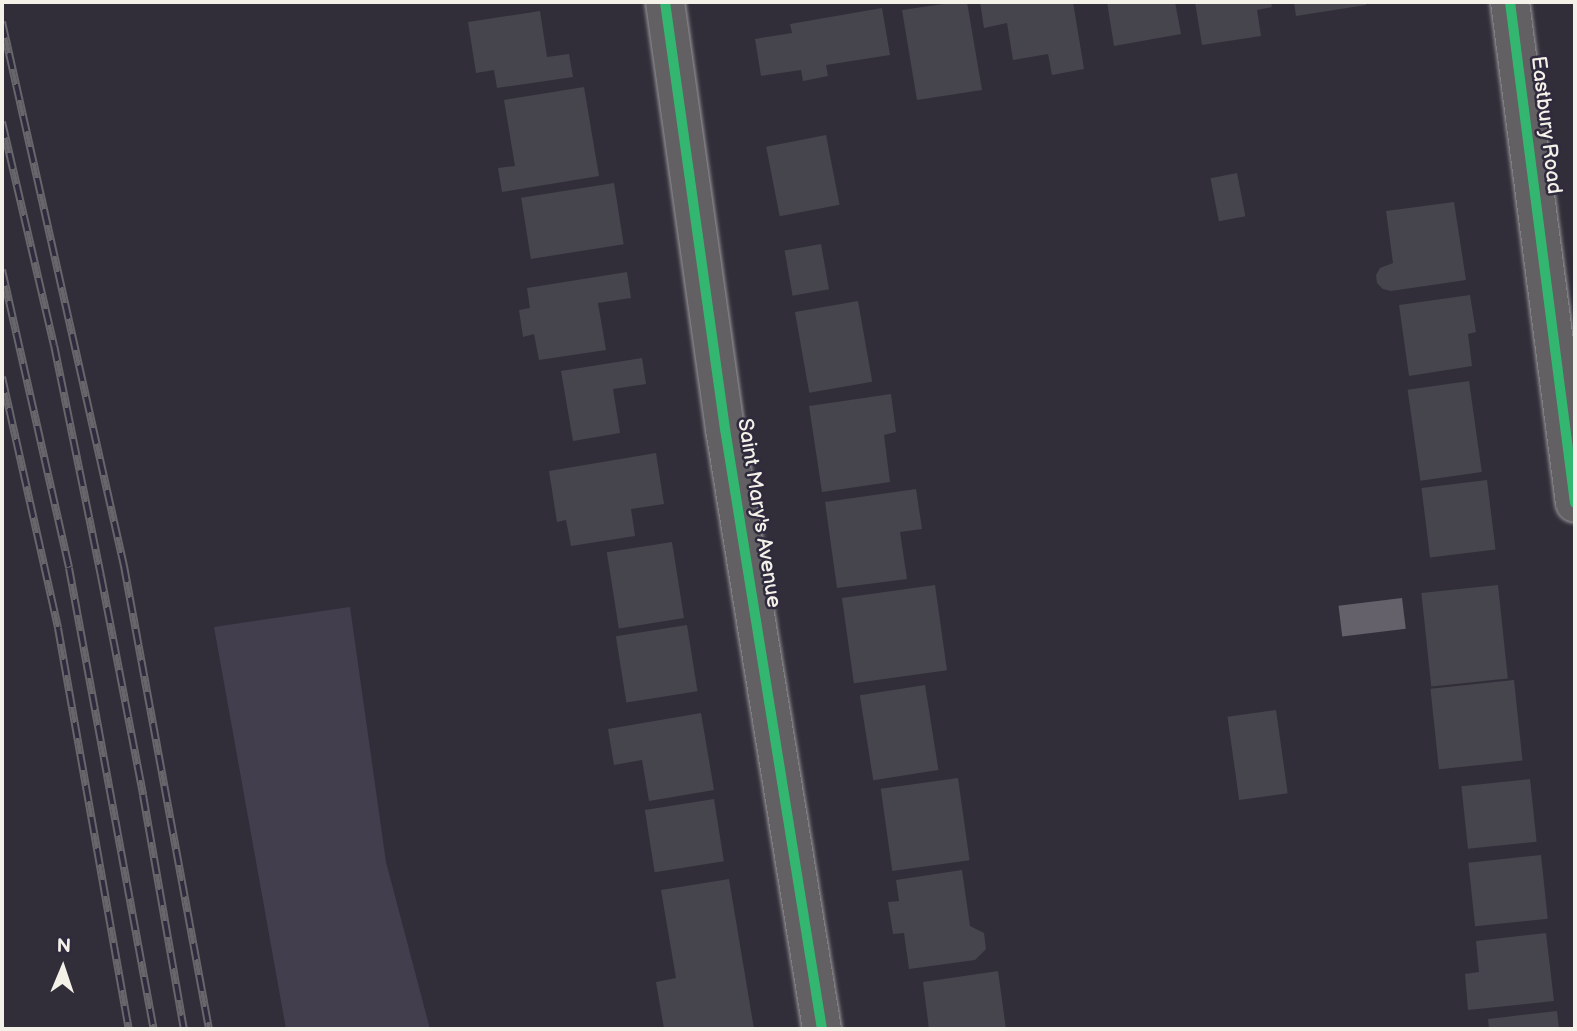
<!DOCTYPE html>
<html>
<head>
<meta charset="utf-8">
<style>
	body { margin:0 }
	#map { position:relative; width:1577px; height:1031px; overflow:hidden; background:#312e39; font-family:"Balsamiq Sans",sans-serif }
	div>[style] { position:absolute }
	.green>* { inset:0; background:#423e4d }
	.water>* { inset:0; background:#65616b; transform-origin:0 0 }
	.building>* { inset:0; background:#46444c; transform-origin:0 0 }
	.roads { filter:drop-shadow(0 0 2px #9a989b) drop-shadow(0 0 2px #9a989b) }
	.minor>* { height:38px; margin:-19px; padding:0 19px; transform-origin:19px; border-radius:19px; background:#626063 }
	.rail>* { height:8px; margin-top:-4px; transform-origin:0; background:repeating-linear-gradient(90deg,#2f2a3d 0 16px,#68666b 0 32px); box-sizing:border-box; border-block:2px solid #68666b }
	.cycleway>* { height:10px; margin:-5px; padding:0 5px; transform-origin:5px; border-radius:5px; background:#33b770 }
	span { translate:-50% -50%; white-space:nowrap; text-align:center; line-height:1.15; -webkit-text-stroke:5px #2f2a3d; paint-order:stroke }
	.street-label { font-size:21px; color:#f4f1e8 }
	.frame { position:absolute; inset:0; border:4px solid #f4f1e8; pointer-events:none }
	.north { position:absolute; left:28px; top:933px; width:70px; height:70px; -webkit-text-stroke:5px #2f2a3d; paint-order:stroke; rotate:2deg; font-size:19px; font-weight:700; line-height:28px; text-align:center; color:#f4f1e8 }
	.north::after { content:''; display:block; margin:auto; width:24px; height:32px; background:#f4f1e8; clip-path:polygon(50% 0,100% 100%,50% 72%,0 100%) }
</style>
</head>
<body>
<div id="map">
	<div class="green">
		<i style="clip-path:polygon(350px 607px,386px 862px,430px 1029px,286px 1029px,214px 627px)"></i>
	</div>
	<div class="water">
		<i style="left:1402px;top:598px;width:31px;height:64px;rotate:83deg"></i>
	</div>
	<div class="building">
		<i style="clip-path:polygon(957px 2px,967px 2px,982px 90px,917px 100px,902px 10px)"></i>
		<i style="clip-path:polygon(980px 2px,1073px 2px,1084px 69px,1052px 75px,1048px 54px,1013px 60px,1007px 23px,984px 28px)"></i>
		<i style="clip-path:polygon(1107px 2px,1175px 2px,1181px 34px,1114px 46px)"></i>
		<i style="clip-path:polygon(1195px 2px,1271px 2px,1272px 7px,1257px 10px,1261px 36px,1202px 45px)"></i>
		<i style="clip-path:polygon(1294px 2px,1366px 2px,1366px 5px,1296px 16px)"></i>
		<i style="clip-path:polygon(882px 8px,890px 55px,826px 65px,828px 76px,803px 81px,801px 70px,761px 76px,755px 39px,792px 33px,790px 24px)"></i>
		<i style="clip-path:polygon(540px 11px,547px 57px,569px 54px,573px 77px,497px 88px,494px 70px,476px 73px,468px 22px)"></i>
		<i style="clip-path:polygon(584px 87px,599px 176px,502px 192px,498px 168px,515px 166px,504px 100px)"></i>
		<i style="left:826px;top:135px;width:71px;height:61px;rotate:79deg"></i>
		<i style="left:1237px;top:173px;width:44px;height:27px;rotate:79deg"></i>
		<i style="left:614px;top:183px;width:62px;height:94px;rotate:81deg"></i>
		<i style="clip-path:polygon(1454px 202px,1466px 280px,1391px 291px,1383px 289px,1377px 283px,1376px 275px,1380px 268px,1393px 263px,1386px 211px)"></i>
		<i style="left:821px;top:244px;width:46px;height:37px;rotate:80deg"></i>
		<i style="clip-path:polygon(627px 272px,631px 298px,598px 303px,606px 350px,539px 360px,534px 334px,523px 337px,519px 310px,530px 308px,527px 288px)"></i>
		<i style="clip-path:polygon(1470px 295px,1476px 332px,1468px 334px,1472px 366px,1409px 376px,1399px 305px)"></i>
		<i style="left:858px;top:301px;width:82px;height:64px;rotate:80deg"></i>
		<i style="clip-path:polygon(642px 358px,646px 384px,613px 389px,620px 433px,573px 441px,561px 371px)"></i>
		<i style="left:1469px;top:381px;width:92px;height:62px;rotate:82deg"></i>
		<i style="clip-path:polygon(891px 394px,896px 432px,884px 435px,890px 482px,822px 492px,809px 406px)"></i>
		<i style="clip-path:polygon(656px 453px,664px 504px,631px 509px,635px 536px,571px 546px,566px 520px,557px 522px,549px 471px)"></i>
		<i style="left:1487px;top:480px;width:70px;height:66px;rotate:83deg"></i>
		<i style="clip-path:polygon(916px 489px,922px 529px,900px 532px,907px 579px,837px 588px,825px 502px)"></i>
		<i style="left:672px;top:542px;width:77px;height:66px;rotate:81deg"></i>
		<i style="left:935px;top:585px;width:86px;height:94px;rotate:82deg"></i>
		<i style="left:1498px;top:585px;width:94px;height:77px;rotate:84deg"></i>
		<i style="left:687px;top:625px;width:67px;height:72px;rotate:81deg"></i>
		<i style="left:1514px;top:680px;width:81px;height:84px;rotate:84deg"></i>
		<i style="left:925px;top:685px;width:86px;height:66px;rotate:81deg"></i>
		<i style="left:1276px;top:710px;width:84px;height:49px;rotate:82deg"></i>
		<i style="clip-path:polygon(701px 713px,714px 790px,649px 801px,642px 760px,614px 765px,608px 729px)"></i>
		<i style="left:958px;top:778px;width:83px;height:78px;rotate:82deg"></i>
		<i style="left:1530px;top:779px;width:63px;height:69px;rotate:84deg"></i>
		<i style="left:714px;top:799px;width:63px;height:70px;rotate:81deg"></i>
		<i style="left:1541px;top:855px;width:64px;height:73px;rotate:84deg"></i>
		<i style="clip-path:polygon(962px 870px,970px 926px,984px 933px,986px 949px,975px 960px,909px 969px,904px 933px,893px 934px,888px 902px,899px 901px,896px 880px)"></i>
		<i style="clip-path:polygon(729px 879px,754px 1029px,664px 1029px,656px 982px,676px 978px,661px 890px)"></i>
		<i style="clip-path:polygon(1546px 933px,1554px 1001px,1468px 1010px,1465px 974px,1479px 972px,1476px 941px)"></i>
		<i style="clip-path:polygon(998px 971px,1006px 1029px,929px 1029px,923px 982px)"></i>
		<i style="clip-path:polygon(1557px 1011px,1559px 1029px,1489px 1029px,1488px 1019px)"></i>
	</div>
	<div class="roads">
		<div class="minor">
			<i style="left:665px;top:2px;width:431px;rotate:82deg"></i>
			<i style="left:725px;top:429px;width:608px;rotate:80.82deg"></i>
			<i style="left:1510px;top:2px;width:505px;rotate:82.61deg"></i>
		</div>
	</div>
	<div class="rail">
		<i style="left:2px;top:22px;width:558px;rotate:77.36deg"></i>
		<i style="left:124px;top:566px;width:471px;rotate:79.6deg"></i>
		<i style="left:2px;top:122px;width:229px;rotate:76.9deg"></i>
		<i style="left:54px;top:345px;width:236px;rotate:78.5deg"></i>
		<i style="left:101px;top:576px;width:223px;rotate:79.1deg"></i>
		<i style="left:143px;top:795px;width:238px;rotate:80.1deg"></i>
		<i style="left:2px;top:270px;width:305px;rotate:77.3deg"></i>
		<i style="left:69px;top:568px;width:469px;rotate:79.6deg"></i>
		<i style="left:2px;top:377px;width:257px;rotate:77.4deg"></i>
		<i style="left:58px;top:628px;width:407px;rotate:80deg"></i>
	</div>
	<div class="cycleway">
		<i style="left:665px;top:2px;width:431px;rotate:82deg"></i>
		<i style="left:725px;top:429px;width:608px;rotate:80.82deg"></i>
		<i style="left:1510px;top:2px;width:505px;rotate:82.61deg"></i>
	</div>
	<div class="street-label">
		<span style="left:1546px;top:125px;rotate:83deg">Eastbury Road</span>
		<span style="left:759px;top:513px;rotate:81deg">Saint Mary's Avenue</span>
	</div>
	<div class="frame"></div>
	<div class="north">N</div>
</div>
</body>
</html>
